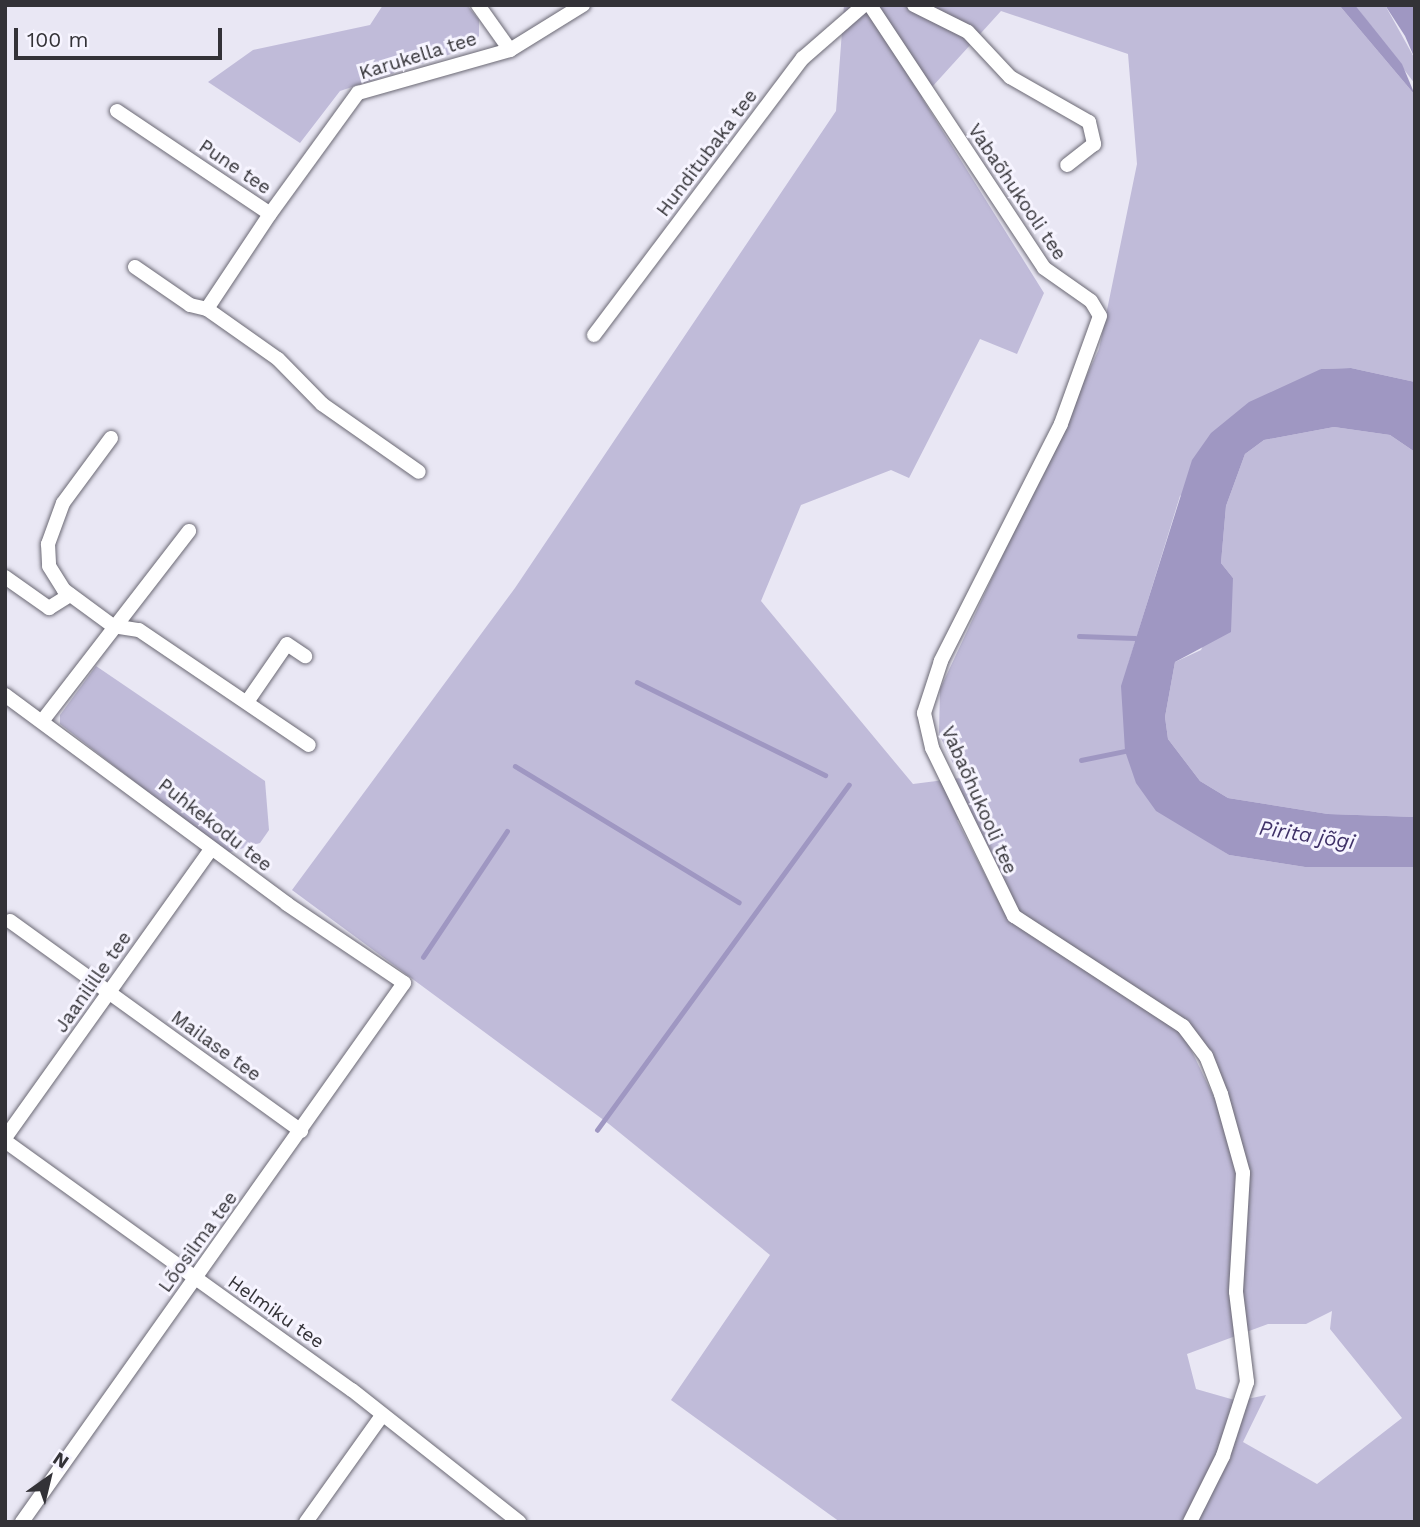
<!DOCTYPE html>
<html>
<head>
<meta charset="utf-8">
<style>
	body { margin:0 }
	#map { position:relative; width:1420px; height:1527px; overflow:hidden; background:#e9e7f4; font-family:"Work Sans",sans-serif }
	div>[style] { position:absolute }
	.green>* { inset:0; background:#c0bbd9 }
	.water>* { inset:0; background:#9f97c2 }
	.stream>* { height:4.5px; margin:-2.25px; padding:0 2.25px; transform-origin:2.25px; border-radius:2.25px; background:#9f97c2 }
	.roads { filter:drop-shadow(0 0 2px #6b6974) drop-shadow(0 0 2px #6b6974) }
	.minor>* { height:14px; margin:-7px; padding:0 7px; transform-origin:7px; border-radius:7px; background:#fff }
	span { translate:-50% -50%; white-space:nowrap; text-align:center; line-height:1.15; -webkit-text-stroke:6px #f6f4ff; paint-order:stroke }
	.street-label { font-size:19px; color:#333237 }
	.water-label { font-size:21px; color:#3f3168; font-style:italic }
	.frame { position:absolute; inset:0; border:7px solid #333237; pointer-events:none }
	.north { position:absolute; left:14px; top:1443px; width:70px; height:70px; -webkit-text-stroke:5px #f6f4ff; paint-order:stroke; rotate:34deg; font-size:19px; font-weight:700; line-height:28px; text-align:center; color:#333237 }
	.north::after { content:''; display:block; margin:auto; width:24px; height:32px; background:#333237; clip-path:polygon(50% 0,100% 100%,50% 72%,0 100%) }
	.scale { position:absolute; left:14px; top:28px; width:208px; height:32px; box-sizing:border-box; border:4px solid #333237; border-top:0; padding-left:9px; font-size:21px; line-height:24px; white-space:nowrap; color:#333237; -webkit-text-stroke:5px #f6f4ff; paint-order:stroke }
</style>
</head>
<body>
<div id="map">
	<div class="green">
		<i style="clip-path:polygon(383px 5px,467px 5px,479px 20px,479px 36px,469px 48px,340px 91px,300px 143px,208px 82px,253px 50px,370px 25px)"></i>
		<i style="clip-path:polygon(evenodd,844px 5px,1339px 5px,1415px 95px,1415px 382px,1351px 368px,1321px 369px,1180px 496px,1128px 665px,1125px 751px,1210px 843px,1229px 855px,1305px 867px,1415px 867px,1415px 1522px,840px 1522px,671px 1400px,770px 1255px,609px 1124px,292px 890px,515px 588px,836px 111px,844px 5px,1001px 11px,1128px 54px,1137px 164px,1099px 349px,940px 689px,939px 734px,960px 778px,913px 784px,761px 601px,801px 505px,891px 470px,909px 478px,980px 339px,1017px 354px,1044px 293px,922px 98px,1001px 11px,844px 5px,957px 820px,971px 822px,1018px 912px,1206px 1046px,1231px 1110px,1224px 1118px,1184px 1035px,1005px 914px,957px 820px,844px 5px,1332px 1311px,1330px 1329px,1402px 1418px,1317px 1484px,1243px 1442px,1266px 1395px,1238px 1401px,1196px 1389px,1187px 1354px,1268px 1324px,1306px 1324px,1332px 1311px)"></i>
		<i style="clip-path:polygon(1355px 5px,1385px 5px,1415px 59px,1415px 84px)"></i>
		<i style="clip-path:polygon(1334px 427px,1390px 435px,1415px 452px,1415px 817px,1328px 814px,1228px 798px,1200px 781px,1168px 739px,1165px 717px,1175px 662px,1201px 650px,1233px 578px,1221px 563px,1226px 506px,1245px 454px,1264px 440px)"></i>
		<i style="clip-path:polygon(96px 666px,265px 781px,269px 830px,260px 843px,227px 853px,60px 724px,60px 715px)"></i>
	</div>
	<div class="water">
		<i style="clip-path:polygon(1339px 5px,1355px 5px,1402px 64px,1415px 95px)"></i>
		<i style="clip-path:polygon(1385px 5px,1415px 5px,1415px 59px,1405px 36px)"></i>
		<i style="clip-path:polygon(1351px 368px,1415px 382px,1415px 452px,1390px 435px,1334px 427px,1264px 440px,1245px 454px,1226px 506px,1221px 563px,1233px 578px,1231px 632px,1175px 662px,1165px 717px,1168px 739px,1200px 781px,1228px 798px,1328px 814px,1415px 817px,1415px 867px,1305px 867px,1229px 855px,1156px 811px,1136px 783px,1125px 751px,1121px 686px,1192px 460px,1211px 433px,1249px 402px,1321px 369px)"></i>
	</div>
	<div class="stream">
		<i style="left:1079px;top:636px;width:56px;rotate:2deg"></i>
		<i style="left:637px;top:682px;width:210px;rotate:26.3deg"></i>
		<i style="left:1081px;top:760px;width:45px;rotate:-11.6deg"></i>
		<i style="left:515px;top:766px;width:262px;rotate:31.3deg"></i>
		<i style="left:423px;top:957px;width:151px;rotate:-56.3deg"></i>
		<i style="left:597px;top:1130px;width:427px;rotate:-53.9deg"></i>
	</div>
	<div class="roads">
		<div class="minor">
			<i style="left:478px;top:5px;width:55px;rotate:54.6deg"></i>
			<i style="left:870px;top:5px;width:315px;rotate:56.5deg"></i>
			<i style="left:1044px;top:268px;width:57px;rotate:35.1deg"></i>
			<i style="left:1091px;top:301px;width:17px;rotate:59deg"></i>
			<i style="left:1100px;top:316px;width:115px;rotate:109.9deg"></i>
			<i style="left:1061px;top:424px;width:266px;rotate:116.9deg"></i>
			<i style="left:941px;top:661px;width:55px;rotate:108.1deg"></i>
			<i style="left:924px;top:713px;width:36px;rotate:77deg"></i>
			<i style="left:932px;top:748px;width:187px;rotate:64deg"></i>
			<i style="left:1014px;top:916px;width:202px;rotate:33.1deg"></i>
			<i style="left:1183px;top:1026px;width:38px;rotate:53deg"></i>
			<i style="left:1206px;top:1056px;width:41px;rotate:68.5deg"></i>
			<i style="left:1221px;top:1094px;width:82px;rotate:74.4deg"></i>
			<i style="left:1243px;top:1173px;width:119px;rotate:93.4deg"></i>
			<i style="left:1236px;top:1292px;width:91px;rotate:83deg"></i>
			<i style="left:1247px;top:1382px;width:78px;rotate:108deg"></i>
			<i style="left:1223px;top:1456px;width:74px;rotate:116.6deg"></i>
			<i style="left:914px;top:5px;width:60px;rotate:26.6deg"></i>
			<i style="left:968px;top:32px;width:62px;rotate:47deg"></i>
			<i style="left:1010px;top:77px;width:91px;rotate:29.7deg"></i>
			<i style="left:1089px;top:122px;width:23px;rotate:77deg"></i>
			<i style="left:1094px;top:144px;width:34px;rotate:142deg"></i>
			<i style="left:117px;top:111px;width:184px;rotate:33.9deg"></i>
			<i style="left:270px;top:214px;width:114px;rotate:123.6deg"></i>
			<i style="left:207px;top:309px;width:87px;rotate:35.2deg"></i>
			<i style="left:278px;top:359px;width:63px;rotate:45.6deg"></i>
			<i style="left:322px;top:404px;width:118px;rotate:35deg"></i>
			<i style="left:270px;top:214px;width:150px;rotate:-54deg"></i>
			<i style="left:358px;top:93px;width:158px;rotate:-15.8deg"></i>
			<i style="left:510px;top:50px;width:86px;rotate:-31.7deg"></i>
			<i style="left:135px;top:267px;width:67px;rotate:34.6deg"></i>
			<i style="left:190px;top:305px;width:17px;rotate:13deg"></i>
			<i style="left:594px;top:335px;width:347px;rotate:-53deg"></i>
			<i style="left:803px;top:58px;width:81px;rotate:-41deg"></i>
			<i style="left:111px;top:438px;width:81px;rotate:126.4deg"></i>
			<i style="left:63px;top:503px;width:44px;rotate:110.1deg"></i>
			<i style="left:48px;top:544px;width:22px;rotate:87deg"></i>
			<i style="left:49px;top:566px;width:28px;rotate:58deg"></i>
			<i style="left:64px;top:590px;width:61px;rotate:36.3deg"></i>
			<i style="left:113px;top:626px;width:26px;rotate:9deg"></i>
			<i style="left:139px;top:630px;width:205px;rotate:34.1deg"></i>
			<i style="left:5px;top:577px;width:54px;rotate:35.2deg"></i>
			<i style="left:49px;top:608px;width:25px;rotate:-32deg"></i>
			<i style="left:5px;top:695px;width:351px;rotate:36.5deg"></i>
			<i style="left:287px;top:904px;width:141px;rotate:34deg"></i>
			<i style="left:404px;top:983px;width:661px;rotate:125.33deg"></i>
			<i style="left:247px;top:702px;width:70px;rotate:-55.4deg"></i>
			<i style="left:287px;top:644px;width:22px;rotate:34deg"></i>
			<i style="left:43px;top:720px;width:239px;rotate:-52.3deg"></i>
			<i style="left:10px;top:921px;width:359px;rotate:35.8deg"></i>
			<i style="left:5px;top:1138px;width:355px;rotate:-54.5deg"></i>
			<i style="left:5px;top:1141px;width:427px;rotate:35.7deg"></i>
			<i style="left:352px;top:1390px;width:213px;rotate:38.3deg"></i>
			<i style="left:306px;top:1522px;width:129px;rotate:-54.5deg"></i>
		</div>
	</div>
	<div class="street-label">
		<span style="left:418px;top:56px;rotate:-17deg">Karukella tee</span>
		<span style="left:707px;top:153px;rotate:-53deg">Hunditubaka tee</span>
		<span style="left:235px;top:167px;rotate:34deg">Pune tee</span>
		<span style="left:1017px;top:192px;rotate:56deg">Vabaõhukooli tee</span>
		<span style="left:979px;top:800px;rotate:66deg">Vabaõhukooli tee</span>
		<span style="left:215px;top:825px;rotate:38deg">Puhkekodu tee</span>
		<span style="left:93px;top:982px;rotate:-55deg">Jaanilille tee</span>
		<span style="left:216px;top:1046px;rotate:36deg">Mailase tee</span>
		<span style="left:198px;top:1242px;rotate:-54deg">Lõosilma tee</span>
		<span style="left:276px;top:1312px;rotate:35deg">Helmiku tee</span>
	</div>
	<div class="water-label">
		<span style="left:1307px;top:835px;rotate:9deg">Pirita jõgi</span>
	</div>
	<div class="frame"></div>
	<div class="north">N</div>
	<div class="scale">100 m</div>
</div>
</body>
</html>
